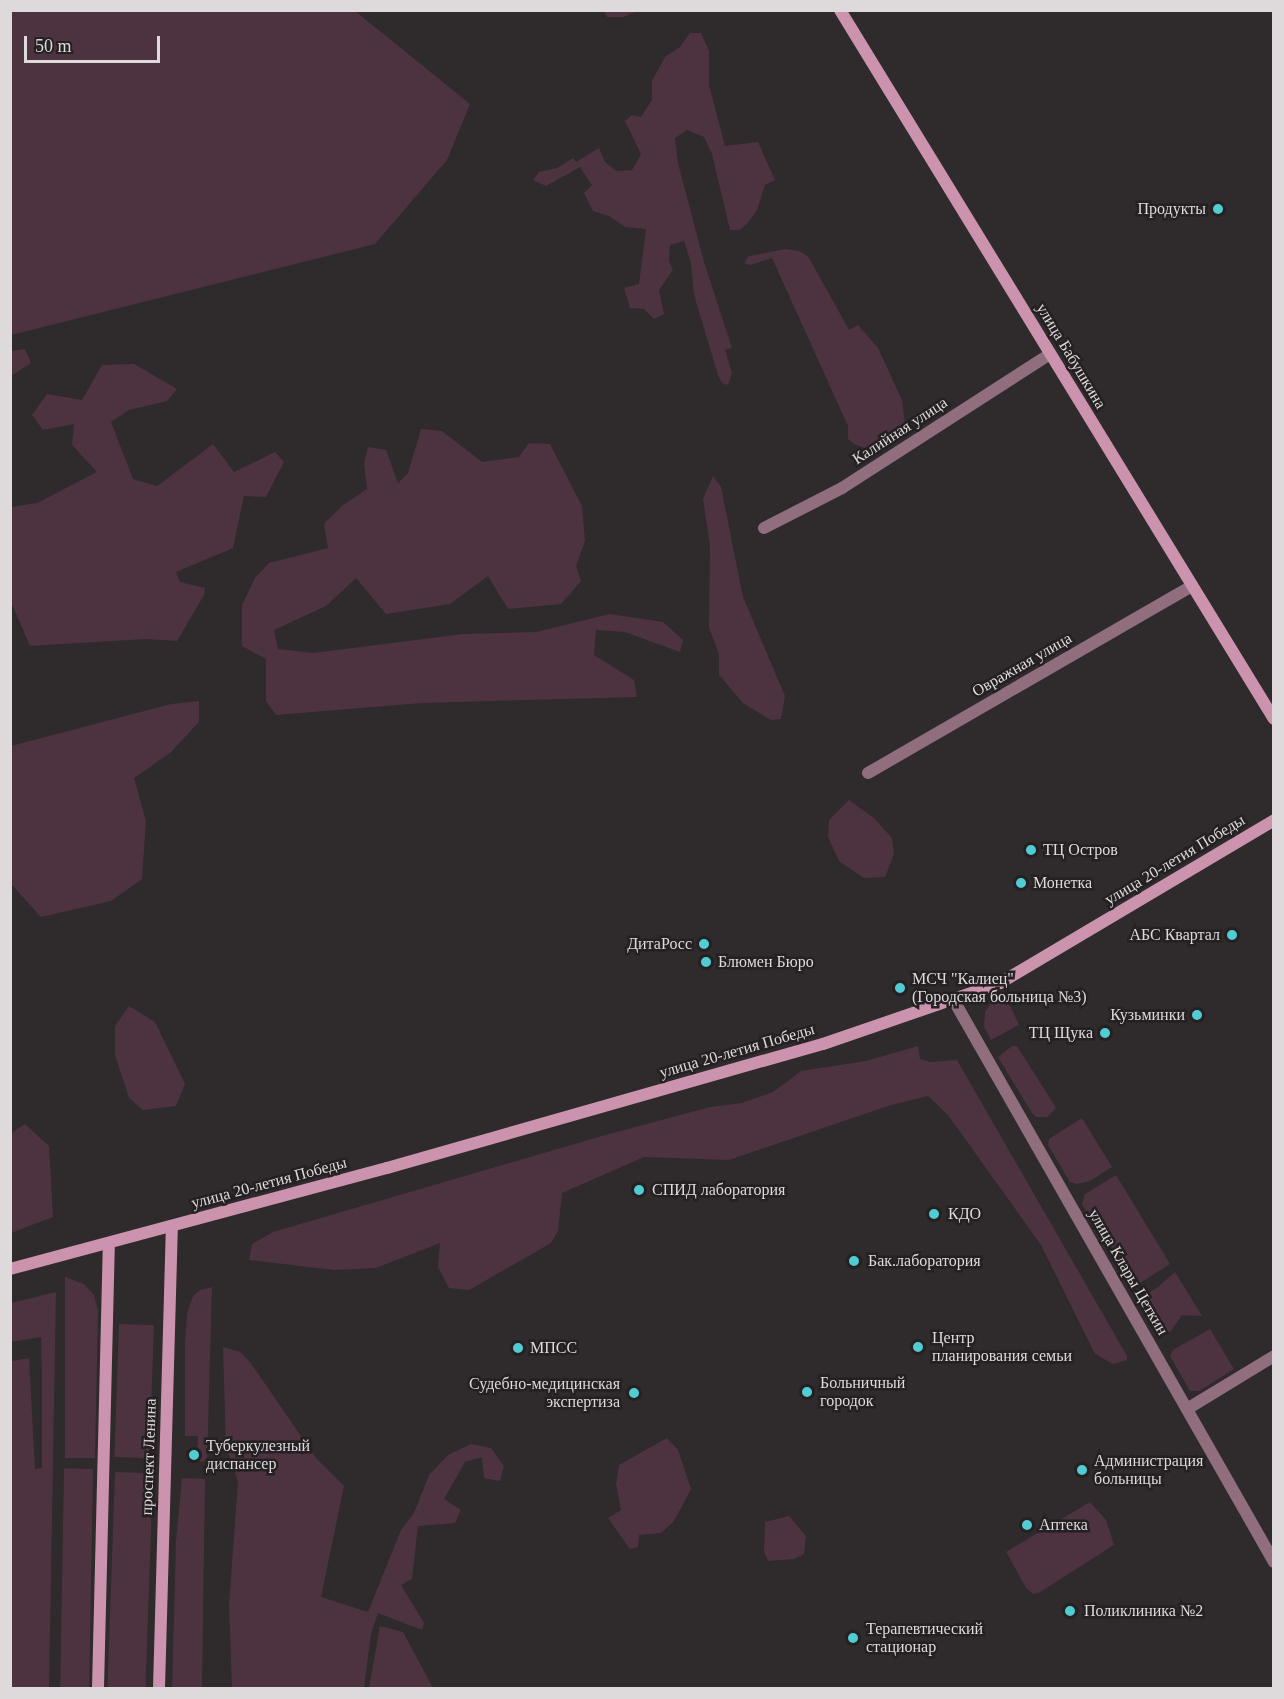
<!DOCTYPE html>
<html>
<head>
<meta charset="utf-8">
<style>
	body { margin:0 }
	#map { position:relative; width:1284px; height:1699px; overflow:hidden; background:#2f2a2c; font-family:"Times New Roman",serif }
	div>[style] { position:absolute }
	.green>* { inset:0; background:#4c333f; transform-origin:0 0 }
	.street>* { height:12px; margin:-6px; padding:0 6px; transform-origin:6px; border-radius:6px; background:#916e7e }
	.secondary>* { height:12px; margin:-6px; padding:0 6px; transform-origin:6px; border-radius:6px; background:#cb93ad }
	.dots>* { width:16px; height:16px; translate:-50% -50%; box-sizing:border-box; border:3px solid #252022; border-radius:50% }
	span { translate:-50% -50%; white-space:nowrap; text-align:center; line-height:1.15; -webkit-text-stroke:5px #252022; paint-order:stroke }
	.poi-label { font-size:16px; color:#dedadc }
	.right { translate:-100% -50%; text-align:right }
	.left { translate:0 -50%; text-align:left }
	.street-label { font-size:16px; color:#dedadc }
	.frame { position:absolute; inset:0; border:12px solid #dedadc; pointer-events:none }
	.scale { position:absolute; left:24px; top:36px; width:136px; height:27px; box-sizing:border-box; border:3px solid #dedadc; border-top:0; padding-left:8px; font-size:18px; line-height:21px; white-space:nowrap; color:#dedadc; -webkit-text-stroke:4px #252022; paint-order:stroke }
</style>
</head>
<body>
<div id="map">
	<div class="green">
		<i style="clip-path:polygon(11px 10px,355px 11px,470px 104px,447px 160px,375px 244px,11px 335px)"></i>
		<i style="clip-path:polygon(604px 11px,637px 11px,624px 17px,607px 17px)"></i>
		<i style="clip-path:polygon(690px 33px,701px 33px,709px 51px,709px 85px,725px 146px,758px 142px,775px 180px,765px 185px,757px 210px,747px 224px,740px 230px,730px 230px,712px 154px,704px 137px,687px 130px,675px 138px,678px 163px,704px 262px,732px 348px,725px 350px,732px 373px,728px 385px,722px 383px,718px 375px,694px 295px,691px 263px,684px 241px,670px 245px,669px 261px,673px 270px,659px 290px,664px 314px,654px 319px,644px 309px,630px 308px,624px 288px,639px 284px,646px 229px,625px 227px,609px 216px,593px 211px,584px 193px,592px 185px,580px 167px,546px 186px,533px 180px,539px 172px,557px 168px,573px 158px,576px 162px,599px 148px,605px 162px,616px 171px,632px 170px,641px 154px,625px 121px,632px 115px,641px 117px,652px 100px,652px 81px,665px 57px,680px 47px)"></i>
		<i style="clip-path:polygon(786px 249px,799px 251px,808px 256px,849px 330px,858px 325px,878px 348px,902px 400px,906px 433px,897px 440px,870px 450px,854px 444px,848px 439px,848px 426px,772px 258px,750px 265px,744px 263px,749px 256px)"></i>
		<i style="clip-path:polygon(25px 349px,31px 363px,11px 376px,11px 351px)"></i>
		<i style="clip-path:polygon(134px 364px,177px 389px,167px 401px,129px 410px,111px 422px,133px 479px,157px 486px,213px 444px,234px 472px,275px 452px,284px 462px,266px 497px,244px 496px,233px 548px,176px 572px,180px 582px,205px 588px,204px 595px,177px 641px,146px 639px,30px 646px,11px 602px,11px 507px,37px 503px,97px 472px,72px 445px,74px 424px,43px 430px,32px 415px,47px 394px,82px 400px,102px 365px)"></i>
		<i style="clip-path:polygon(421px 429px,442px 431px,482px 462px,519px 457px,529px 443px,550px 444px,582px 506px,585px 541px,576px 566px,581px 581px,561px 604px,508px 609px,488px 576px,450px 604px,386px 614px,356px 578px,326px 606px,274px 630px,278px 649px,313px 653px,463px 634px,536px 632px,610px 614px,663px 622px,683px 640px,680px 652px,625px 632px,596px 630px,594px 655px,634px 680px,637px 697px,422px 703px,276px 715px,266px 701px,266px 659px,242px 646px,242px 605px,255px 578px,269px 563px,328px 548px,324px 524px,343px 505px,367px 489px,364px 463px,368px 447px,386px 450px,398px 483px,408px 473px)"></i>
		<i style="clip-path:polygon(713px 476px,721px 487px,743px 597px,785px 696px,781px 719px,771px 720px,744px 704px,719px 675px,719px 654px,709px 627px,710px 546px,703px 499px)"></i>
		<i style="clip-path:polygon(199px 701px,199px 722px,170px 753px,134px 778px,146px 821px,142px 879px,111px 901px,41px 917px,11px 884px,11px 746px,171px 704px)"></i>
		<i style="clip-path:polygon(849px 800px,874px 818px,892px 838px,894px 854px,885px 877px,864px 878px,839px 861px,828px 837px,829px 820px)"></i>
		<i style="clip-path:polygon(1006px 997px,1019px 1025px,991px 1040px,984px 1027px,985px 1012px,991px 1004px)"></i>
		<i style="clip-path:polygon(129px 1006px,155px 1022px,185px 1084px,176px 1106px,143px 1110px,129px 1098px,115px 1055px,115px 1026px)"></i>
		<i style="clip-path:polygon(918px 1046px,920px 1059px,930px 1062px,957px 1060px,1127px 1356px,1127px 1360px,1113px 1364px,1095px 1354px,1041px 1245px,948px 1115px,928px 1096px,888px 1106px,729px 1160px,644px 1157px,562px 1193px,558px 1231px,551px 1243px,469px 1290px,449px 1288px,438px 1267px,440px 1243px,376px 1268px,334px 1270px,249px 1260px,252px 1244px,273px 1232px,602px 1136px,710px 1107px,742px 1103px,773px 1092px,801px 1071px,866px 1061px)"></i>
		<i style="clip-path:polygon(1012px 1046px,1017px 1046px,1056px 1108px,1047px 1117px,1036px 1117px,1032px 1113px,998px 1057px)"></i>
		<i style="clip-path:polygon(1082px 1118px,1112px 1167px,1090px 1181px,1077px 1184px,1070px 1182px,1048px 1145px,1049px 1139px)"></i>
		<i style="clip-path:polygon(25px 1124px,49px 1146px,53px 1217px,11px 1233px,11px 1133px)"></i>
		<i style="clip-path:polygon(1116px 1175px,1170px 1264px,1135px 1286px,1127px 1283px,1082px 1204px,1085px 1194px)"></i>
		<i style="clip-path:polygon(1175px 1272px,1202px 1316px,1182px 1315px,1171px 1331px,1159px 1338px,1138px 1304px,1143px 1296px,1158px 1287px)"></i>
		<i style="clip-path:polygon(65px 1277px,84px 1284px,94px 1295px,98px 1310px,95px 1458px,65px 1458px)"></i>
		<i style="clip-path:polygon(212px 1287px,207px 1462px,197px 1461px,198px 1436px,185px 1436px,185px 1343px,187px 1313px,193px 1296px,200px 1290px)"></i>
		<i style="clip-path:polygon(56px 1292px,49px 1688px,11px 1688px,11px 1361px,29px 1358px,35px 1469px,42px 1468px,42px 1376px,41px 1337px,11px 1342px,11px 1303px)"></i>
		<i style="left:119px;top:1324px;width:35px;height:133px;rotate:2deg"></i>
		<i style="clip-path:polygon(1210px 1329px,1234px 1369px,1199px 1391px,1190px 1391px,1170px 1356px,1173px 1350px)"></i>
		<i style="clip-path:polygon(223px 1347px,240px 1352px,250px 1362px,316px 1458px,344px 1486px,321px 1597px,368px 1612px,401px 1530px,414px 1513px,429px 1475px,448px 1455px,471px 1444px,491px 1448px,504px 1466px,500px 1481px,484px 1478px,482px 1457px,465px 1462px,444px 1499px,461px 1510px,455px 1523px,418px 1526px,412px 1579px,401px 1585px,424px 1623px,422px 1630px,378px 1613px,371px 1634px,364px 1688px,232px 1688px,229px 1605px,238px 1481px,226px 1447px)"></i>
		<i style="clip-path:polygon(667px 1438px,678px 1450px,691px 1489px,674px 1521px,661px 1533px,639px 1535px,638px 1547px,630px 1549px,608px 1518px,621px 1510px,616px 1484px,619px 1465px)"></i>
		<i style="left:93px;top:1469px;width:219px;height:29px;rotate:91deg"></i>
		<i style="left:115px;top:1472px;width:38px;height:216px;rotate:2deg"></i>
		<i style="clip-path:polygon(182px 1478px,205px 1479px,202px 1688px,172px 1688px,176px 1541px)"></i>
		<i style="clip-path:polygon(1090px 1502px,1106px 1520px,1114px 1545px,1040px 1592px,1033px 1594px,1026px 1588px,1006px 1552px)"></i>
		<i style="clip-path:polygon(789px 1516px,806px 1536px,804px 1554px,794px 1559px,768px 1561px,764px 1552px,765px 1522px)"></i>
		<i style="clip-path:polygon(380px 1626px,403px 1632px,433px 1688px,369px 1688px)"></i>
	</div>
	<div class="street">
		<i style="left:764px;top:528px;width:88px;rotate:-27.1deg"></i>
		<i style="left:842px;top:488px;width:247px;rotate:-32.8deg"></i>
		<i style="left:868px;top:773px;width:374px;rotate:-30deg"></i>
		<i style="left:953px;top:999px;width:648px;rotate:60.31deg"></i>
		<i style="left:1187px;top:1409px;width:102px;rotate:-31.3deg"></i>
	</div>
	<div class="secondary">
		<i style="left:840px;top:10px;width:831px;rotate:58.53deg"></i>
		<i style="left:10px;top:1269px;width:390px;rotate:-15deg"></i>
		<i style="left:387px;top:1168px;width:453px;rotate:-15.9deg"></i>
		<i style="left:823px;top:1044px;width:187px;rotate:-19deg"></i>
		<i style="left:1000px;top:983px;width:319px;rotate:-30.7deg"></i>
		<i style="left:98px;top:1688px;width:445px;rotate:-88.6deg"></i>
		<i style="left:159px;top:1688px;width:462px;rotate:-88.4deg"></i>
	</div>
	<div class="dots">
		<i style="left:1218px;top:209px;background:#51ccd2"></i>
		<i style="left:1031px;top:850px;background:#51ccd2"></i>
		<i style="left:1021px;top:883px;background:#51ccd2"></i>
		<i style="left:1232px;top:935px;background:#51ccd2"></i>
		<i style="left:704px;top:944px;background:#51ccd2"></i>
		<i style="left:706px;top:962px;background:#51ccd2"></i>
		<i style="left:900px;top:988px;background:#51ccd2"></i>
		<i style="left:1197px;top:1015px;background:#51ccd2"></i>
		<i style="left:1105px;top:1033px;background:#51ccd2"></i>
		<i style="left:639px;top:1190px;background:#51ccd2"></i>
		<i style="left:934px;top:1214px;background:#51ccd2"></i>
		<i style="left:854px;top:1261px;background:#51ccd2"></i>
		<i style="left:918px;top:1347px;background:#51ccd2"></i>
		<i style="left:518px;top:1348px;background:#51ccd2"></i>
		<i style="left:807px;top:1392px;background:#51ccd2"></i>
		<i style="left:634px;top:1393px;background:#51ccd2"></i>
		<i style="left:194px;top:1455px;background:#51ccd2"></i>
		<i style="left:1082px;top:1470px;background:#51ccd2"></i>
		<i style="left:1027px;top:1525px;background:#51ccd2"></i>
		<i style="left:1070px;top:1611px;background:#51ccd2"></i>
		<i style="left:853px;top:1638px;background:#51ccd2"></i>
	</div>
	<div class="poi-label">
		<span class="right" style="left:1206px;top:209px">Продукты</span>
		<span class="left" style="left:1043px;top:850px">ТЦ Остров</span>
		<span class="left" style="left:1033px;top:883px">Монетка</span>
		<span class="right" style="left:1220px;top:935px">АБС Квартал</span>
		<span class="right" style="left:692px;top:944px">ДитаРосс</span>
		<span class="left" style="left:718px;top:962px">Блюмен Бюро</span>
		<span class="left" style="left:912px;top:988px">МСЧ "Калиец"<br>(Городская больница №3)</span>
		<span class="right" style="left:1185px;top:1015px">Кузьминки</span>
		<span class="right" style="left:1093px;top:1033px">ТЦ Щука</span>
		<span class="left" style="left:652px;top:1190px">СПИД лаборатория</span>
		<span class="left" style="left:948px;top:1214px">КДО</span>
		<span class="left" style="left:868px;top:1261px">Бак.лаборатория</span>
		<span class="left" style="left:932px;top:1347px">Центр<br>планирования семьи</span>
		<span class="left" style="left:530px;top:1348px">МПСС</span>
		<span class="left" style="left:820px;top:1392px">Больничный<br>городок</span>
		<span class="right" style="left:620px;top:1393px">Судебно-медицинская<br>экспертиза</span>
		<span class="left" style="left:206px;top:1455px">Туберкулезный<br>диспансер</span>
		<span class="left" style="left:1094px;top:1470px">Администрация<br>больницы</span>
		<span class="left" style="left:1039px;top:1525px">Аптека</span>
		<span class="left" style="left:1084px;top:1611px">Поликлиника №2</span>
		<span class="left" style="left:866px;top:1638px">Терапевтический<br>стационар</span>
	</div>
	<div class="street-label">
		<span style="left:1071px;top:356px;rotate:59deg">улица Бабушкина</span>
		<span style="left:900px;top:431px;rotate:-33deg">Калийная улица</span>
		<span style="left:1022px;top:665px;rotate:-30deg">Овражная улица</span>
		<span style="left:1175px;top:860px;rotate:-31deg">улица 20-летия Победы</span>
		<span style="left:737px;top:1051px;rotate:-16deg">улица 20-летия Победы</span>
		<span style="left:269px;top:1183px;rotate:-15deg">улица 20-летия Победы</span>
		<span style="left:1128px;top:1272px;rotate:60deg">улица Клары Цеткин</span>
		<span style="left:149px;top:1457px;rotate:-88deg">проспект Ленина</span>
	</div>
	<div class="frame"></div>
	<div class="scale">50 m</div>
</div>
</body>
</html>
